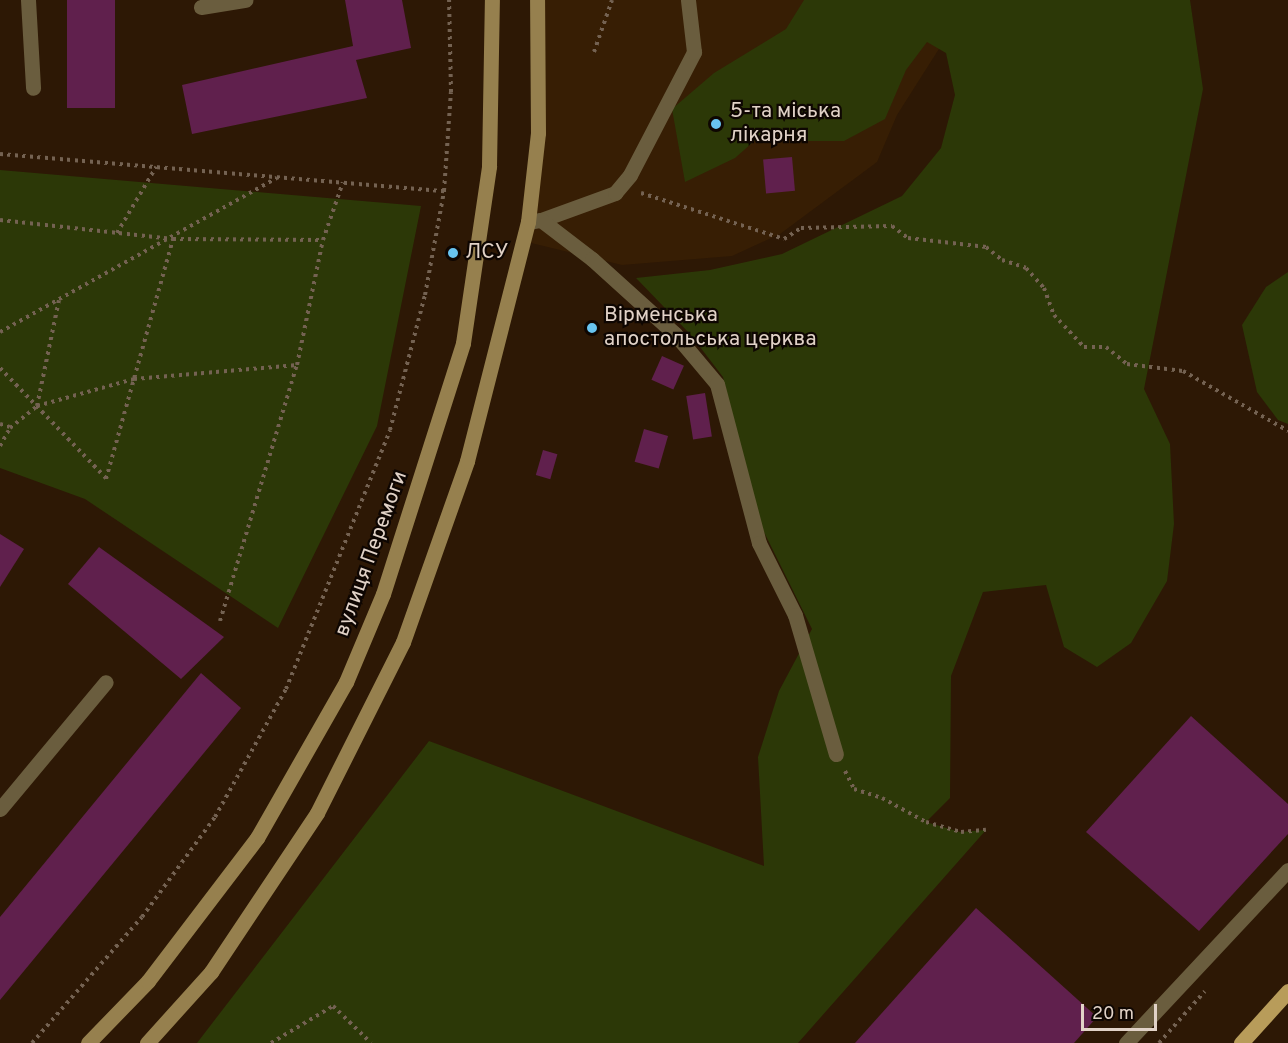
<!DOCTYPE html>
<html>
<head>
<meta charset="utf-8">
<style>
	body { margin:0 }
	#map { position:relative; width:1288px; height:1043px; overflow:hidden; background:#2d1805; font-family:Overpass,sans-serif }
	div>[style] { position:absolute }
	.built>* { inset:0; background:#371e04 }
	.green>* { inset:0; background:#2c3807 }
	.building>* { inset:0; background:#60204d; transform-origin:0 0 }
	.path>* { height:4px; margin-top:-2px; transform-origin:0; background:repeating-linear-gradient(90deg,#746252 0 3px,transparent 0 7.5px) }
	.service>* { height:15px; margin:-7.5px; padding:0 7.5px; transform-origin:7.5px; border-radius:7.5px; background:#6a5d3e }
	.minor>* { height:15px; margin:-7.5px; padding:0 7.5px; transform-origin:7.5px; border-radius:7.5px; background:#6a5d3e }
	.secondary>* { height:15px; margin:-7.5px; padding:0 7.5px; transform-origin:7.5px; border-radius:7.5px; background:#96804e }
	.primary>* { height:15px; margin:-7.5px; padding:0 7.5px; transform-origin:7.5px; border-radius:7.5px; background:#b89c5a }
	.dots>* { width:16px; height:16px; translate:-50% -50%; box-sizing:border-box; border:3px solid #0e0602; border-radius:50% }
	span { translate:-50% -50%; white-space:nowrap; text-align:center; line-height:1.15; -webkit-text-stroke:4.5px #0e0602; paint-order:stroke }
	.poi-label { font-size:21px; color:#e1d2c7 }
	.left { translate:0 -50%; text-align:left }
	.street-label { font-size:21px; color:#e1d2c7 }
	.scale { position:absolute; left:1081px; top:1004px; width:76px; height:27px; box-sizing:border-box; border:3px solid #e1d2c7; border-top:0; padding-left:8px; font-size:18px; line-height:21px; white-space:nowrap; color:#e1d2c7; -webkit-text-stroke:4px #0e0602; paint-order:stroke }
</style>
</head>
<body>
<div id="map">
	<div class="built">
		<i style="clip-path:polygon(537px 0,970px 0,897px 115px,877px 162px,780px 234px,732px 256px,622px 265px,523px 241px,528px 222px)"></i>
	</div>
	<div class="green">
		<i style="clip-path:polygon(804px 0,1190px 0,1203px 89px,1144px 389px,1170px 444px,1174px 524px,1167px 581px,1131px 643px,1097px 667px,1064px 647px,1046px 585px,983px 592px,951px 676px,950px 798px,926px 822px,960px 832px,986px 830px,798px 1043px,197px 1043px,429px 741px,764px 866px,758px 757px,779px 691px,812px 629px,756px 516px,723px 377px,690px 334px,636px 278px,710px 270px,782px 254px,902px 196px,941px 148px,955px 95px,946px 53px,927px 42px,906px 70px,885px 119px,844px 141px,806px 141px,768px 129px,735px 158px,685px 182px,672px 109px,714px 73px,786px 29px)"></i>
		<i style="clip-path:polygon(0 170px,421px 206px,377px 426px,278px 628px,85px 499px,0 468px)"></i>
		<i style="clip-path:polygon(1288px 272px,1288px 424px,1278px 420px,1257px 392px,1242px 325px,1266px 287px)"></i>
	</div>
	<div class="building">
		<i style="left:67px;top:0;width:48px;height:108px"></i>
		<i style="clip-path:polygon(345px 0,402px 0,411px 48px,356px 60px,367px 98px,192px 134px,182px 85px,353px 46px)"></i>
		<i style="left:792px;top:157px;width:34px;height:29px;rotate:85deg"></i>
		<i style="left:662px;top:356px;width:24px;height:26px;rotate:24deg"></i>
		<i style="left:705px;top:393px;width:44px;height:19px;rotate:81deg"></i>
		<i style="left:644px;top:429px;width:25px;height:34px;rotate:16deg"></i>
		<i style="left:543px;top:450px;width:15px;height:26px;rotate:16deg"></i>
		<i style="clip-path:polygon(0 534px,24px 549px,0 587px)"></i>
		<i style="clip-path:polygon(99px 547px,224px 637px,181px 679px,68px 584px)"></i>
		<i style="clip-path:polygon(201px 673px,241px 708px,0 1000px,0 917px)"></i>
		<i style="clip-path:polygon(1191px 716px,1288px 804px,1288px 834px,1199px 931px,1086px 832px)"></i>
		<i style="clip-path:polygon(976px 908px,1097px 1017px,1074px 1043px,855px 1043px)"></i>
	</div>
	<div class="path">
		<i style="left:594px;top:52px;width:55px;rotate:-70.9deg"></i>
		<i style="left:0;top:154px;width:446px;rotate:4.8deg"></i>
		<i style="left:641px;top:193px;width:150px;rotate:17.8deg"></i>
		<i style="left:784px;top:239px;width:20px;rotate:-33deg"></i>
		<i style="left:801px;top:228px;width:91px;rotate:-1.3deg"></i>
		<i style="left:892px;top:226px;width:20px;rotate:37deg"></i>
		<i style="left:908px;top:238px;width:79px;rotate:6.6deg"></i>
		<i style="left:986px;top:247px;width:21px;rotate:39deg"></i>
		<i style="left:1002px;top:260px;width:25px;rotate:18deg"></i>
		<i style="left:1026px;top:268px;width:27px;rotate:48deg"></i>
		<i style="left:1044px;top:288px;width:29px;rotate:70deg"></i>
		<i style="left:1054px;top:315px;width:44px;rotate:46.8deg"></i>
		<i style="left:1084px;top:347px;width:22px"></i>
		<i style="left:1106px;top:347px;width:27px;rotate:39deg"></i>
		<i style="left:1127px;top:364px;width:56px;rotate:7.1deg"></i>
		<i style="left:1183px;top:371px;width:121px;rotate:29.7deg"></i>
		<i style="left:0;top:220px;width:174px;rotate:6.3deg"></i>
		<i style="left:173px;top:239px;width:150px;rotate:0.4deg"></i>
		<i style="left:117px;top:233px;width:77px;rotate:-59.4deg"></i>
		<i style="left:0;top:332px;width:317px;rotate:-29.1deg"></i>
		<i style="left:0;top:368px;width:153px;rotate:46.1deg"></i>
		<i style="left:37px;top:406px;width:101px;rotate:-15.6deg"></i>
		<i style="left:134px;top:379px;width:164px;rotate:-4.9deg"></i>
		<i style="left:0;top:424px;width:10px;rotate:17deg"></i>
		<i style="left:0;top:446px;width:21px;rotate:-61deg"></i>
		<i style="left:10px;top:428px;width:35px;rotate:-39deg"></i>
		<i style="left:37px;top:406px;width:108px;rotate:-78.3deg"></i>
		<i style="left:106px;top:479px;width:249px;rotate:-74.4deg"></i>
		<i style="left:220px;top:621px;width:267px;rotate:-73.3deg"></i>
		<i style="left:297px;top:365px;width:128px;rotate:-78.3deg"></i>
		<i style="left:323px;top:240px;width:61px;rotate:-71deg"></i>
		<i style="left:845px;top:771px;width:20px;rotate:63deg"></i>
		<i style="left:854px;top:789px;width:29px;rotate:18deg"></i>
		<i style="left:882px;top:798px;width:50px;rotate:28.6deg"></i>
		<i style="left:926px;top:822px;width:36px;rotate:16deg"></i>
		<i style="left:961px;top:832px;width:25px;rotate:-5deg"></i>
		<i style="left:32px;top:1043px;width:167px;rotate:-48.9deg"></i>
		<i style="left:142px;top:917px;width:124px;rotate:-53.9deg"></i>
		<i style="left:215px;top:817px;width:146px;rotate:-61deg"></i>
		<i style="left:286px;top:689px;width:279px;rotate:-68.1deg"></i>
		<i style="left:390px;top:430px;width:139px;rotate:-75.5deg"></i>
		<i style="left:425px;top:295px;width:106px;rotate:-79.6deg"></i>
		<i style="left:444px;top:191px;width:99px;rotate:-86deg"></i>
		<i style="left:451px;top:92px;width:92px;rotate:-91.2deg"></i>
		<i style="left:271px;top:1043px;width:72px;rotate:-30.8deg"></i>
		<i style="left:333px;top:1006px;width:53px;rotate:44.2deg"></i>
		<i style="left:1159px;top:1043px;width:69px;rotate:-48.5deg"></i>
	</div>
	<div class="service">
		<i style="left:28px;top:0;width:88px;rotate:86.7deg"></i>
		<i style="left:201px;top:7px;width:45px;rotate:-9deg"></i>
		<i style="left:541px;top:220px;width:79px;rotate:-20deg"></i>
		<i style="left:615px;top:193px;width:23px;rotate:-50deg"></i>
		<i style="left:630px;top:175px;width:139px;rotate:-62.5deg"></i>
		<i style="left:694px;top:52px;width:52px;rotate:-96.6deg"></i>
		<i style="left:0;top:809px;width:165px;rotate:-50.2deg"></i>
		<i style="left:1126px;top:1043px;width:237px;rotate:-46.9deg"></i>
	</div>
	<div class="minor">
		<i style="left:528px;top:222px;width:13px;rotate:-9deg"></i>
		<i style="left:541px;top:220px;width:64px;rotate:37.4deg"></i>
		<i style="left:592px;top:259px;width:112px;rotate:42.1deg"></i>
		<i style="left:675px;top:334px;width:65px;rotate:50deg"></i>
		<i style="left:717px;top:384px;width:164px;rotate:75.2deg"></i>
		<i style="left:759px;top:543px;width:80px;rotate:63.4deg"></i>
		<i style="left:795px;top:615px;width:145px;rotate:73.6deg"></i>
	</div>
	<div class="secondary">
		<i style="left:88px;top:1043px;width:86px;rotate:-45.9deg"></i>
		<i style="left:148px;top:981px;width:180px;rotate:-52.7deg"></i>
		<i style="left:257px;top:838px;width:180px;rotate:-60.3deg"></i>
		<i style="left:346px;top:682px;width:95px;rotate:-67.2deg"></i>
		<i style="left:383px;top:594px;width:263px;rotate:-72.3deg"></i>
		<i style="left:463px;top:343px;width:179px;rotate:-81.6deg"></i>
		<i style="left:489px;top:166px;width:166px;rotate:-89deg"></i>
		<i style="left:147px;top:1043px;width:96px;rotate:-48deg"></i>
		<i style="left:211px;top:972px;width:191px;rotate:-56.3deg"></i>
		<i style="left:317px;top:813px;width:191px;rotate:-63.3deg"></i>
		<i style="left:403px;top:642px;width:192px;rotate:-70.5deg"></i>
		<i style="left:467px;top:461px;width:247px;rotate:-75.7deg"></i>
		<i style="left:528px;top:222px;width:90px;rotate:-83.6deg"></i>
		<i style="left:538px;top:133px;width:133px;rotate:-90.4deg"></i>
	</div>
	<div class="primary">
		<i style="left:1241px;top:1043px;width:70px;rotate:-47.9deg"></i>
	</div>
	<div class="dots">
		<i style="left:716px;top:124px;background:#68c4f0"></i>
		<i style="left:453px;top:253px;background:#68c4f0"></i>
		<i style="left:592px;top:328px;background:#68c4f0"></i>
	</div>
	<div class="poi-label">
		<span class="left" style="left:730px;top:124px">5-та міська<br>лікарня</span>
		<span class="left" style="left:465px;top:253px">ЛСУ</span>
		<span class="left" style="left:604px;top:328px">Вірменська<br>апостольська церква</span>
	</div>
	<div class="street-label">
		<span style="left:372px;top:554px;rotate:-70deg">вулиця Перемоги</span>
	</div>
	<div class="scale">20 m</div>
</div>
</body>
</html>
